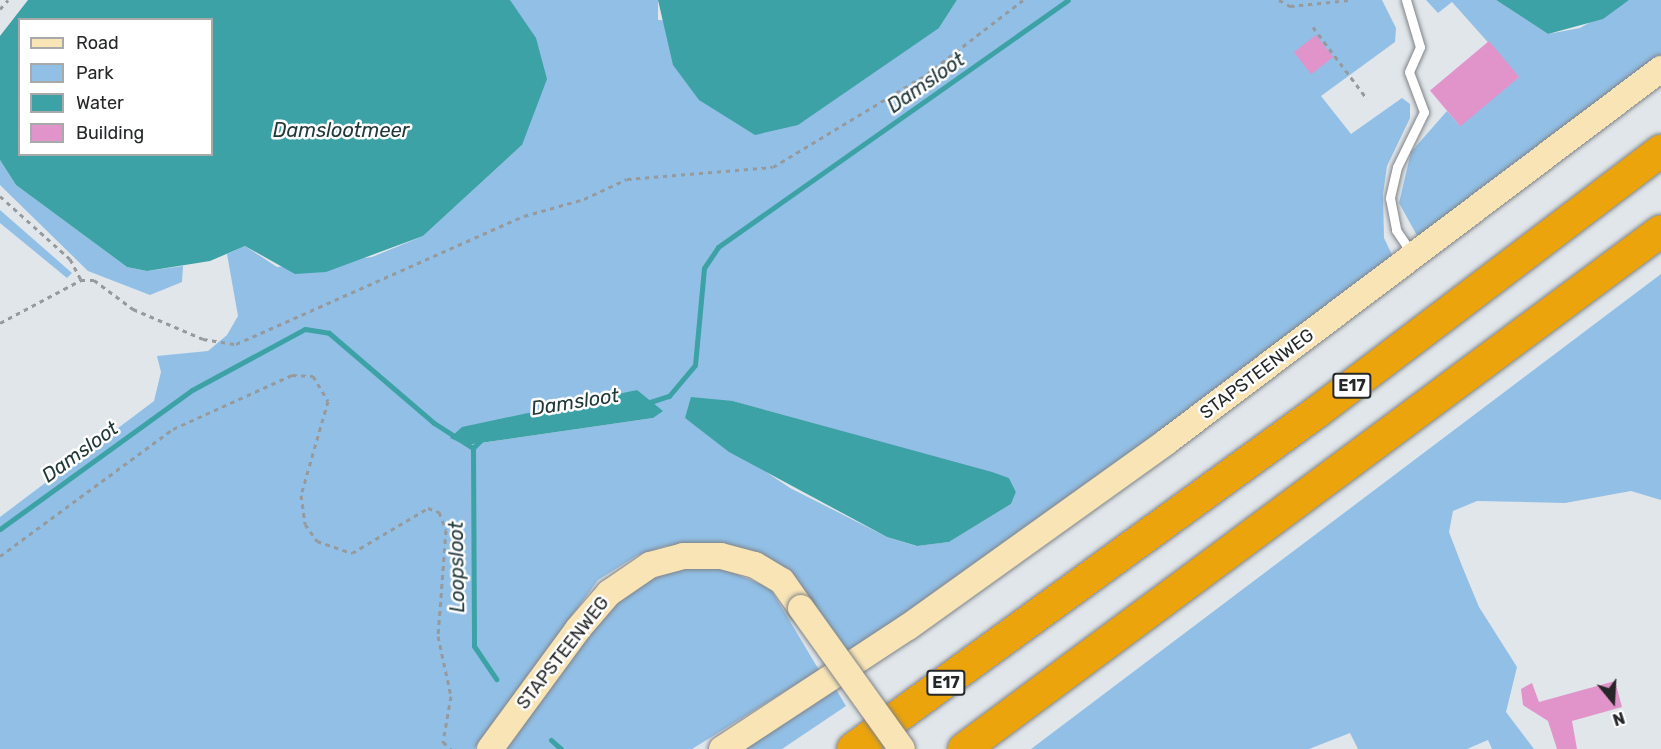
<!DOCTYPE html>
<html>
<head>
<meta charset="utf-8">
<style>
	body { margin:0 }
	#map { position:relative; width:1661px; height:749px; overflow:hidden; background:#e1e6ea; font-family:Rubik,sans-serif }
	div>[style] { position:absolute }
	.green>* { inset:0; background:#92bfe6 }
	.water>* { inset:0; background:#3ca2a6 }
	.stream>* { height:5px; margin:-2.5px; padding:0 2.5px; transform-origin:2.5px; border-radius:2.5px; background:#3ca2a6 }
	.building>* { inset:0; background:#e194ca; transform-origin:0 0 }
	.path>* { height:3px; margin-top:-1.5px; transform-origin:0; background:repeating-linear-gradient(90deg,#969a9d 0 4.5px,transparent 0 9px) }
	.roads { filter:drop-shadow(0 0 2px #7f8387) drop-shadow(0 0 2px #7f8387) }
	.lane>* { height:9px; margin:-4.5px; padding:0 4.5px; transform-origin:4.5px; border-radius:4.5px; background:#fff }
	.secondary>* { height:26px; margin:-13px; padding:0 13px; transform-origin:13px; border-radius:13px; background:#f9e4b6 }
	.highway>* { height:32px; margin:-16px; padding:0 16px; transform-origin:16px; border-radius:16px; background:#eba40b }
	.bridges { filter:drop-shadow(0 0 2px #7f8387) drop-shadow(0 0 2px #7f8387) }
	.secondary-bridge>* { height:26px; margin:-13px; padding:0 13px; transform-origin:13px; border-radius:13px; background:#f9e4b6 }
	span { translate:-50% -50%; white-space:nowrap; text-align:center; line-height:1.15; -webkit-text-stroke:5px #fff; paint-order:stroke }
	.shield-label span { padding:2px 4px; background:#fff; border:2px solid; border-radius:4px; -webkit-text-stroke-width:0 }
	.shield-label { font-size:16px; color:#252729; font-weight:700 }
	.street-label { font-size:18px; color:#252729 }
	.water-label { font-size:20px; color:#22393a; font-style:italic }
	.legend { position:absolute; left:18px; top:18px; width:195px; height:138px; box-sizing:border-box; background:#fff; border:2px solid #a8a9a9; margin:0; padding:8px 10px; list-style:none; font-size:18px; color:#252729 }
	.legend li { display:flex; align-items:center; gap:12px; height:30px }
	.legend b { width:30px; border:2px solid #a8a9a9 }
	.north { position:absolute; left:1583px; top:671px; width:60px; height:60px; -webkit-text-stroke:4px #fff; paint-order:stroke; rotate:162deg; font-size:16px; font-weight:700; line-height:24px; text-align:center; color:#252729 }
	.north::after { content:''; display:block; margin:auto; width:21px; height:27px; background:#252729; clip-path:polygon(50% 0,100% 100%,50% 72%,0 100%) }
</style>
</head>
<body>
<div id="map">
	<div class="green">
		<i style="clip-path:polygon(evenodd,510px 0,658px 0,658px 20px,939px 28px,957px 0,1382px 0,1396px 28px,1395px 42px,1321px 96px,1351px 134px,1402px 98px,1410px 104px,1410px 118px,1387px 166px,1383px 194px,1384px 238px,1395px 261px,1079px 494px,849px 653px,803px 590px,767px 558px,730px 545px,666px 546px,638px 555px,598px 580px,474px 749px,0 749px,0 517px,154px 401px,161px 372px,157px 356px,208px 351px,227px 335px,238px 316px,227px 254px,245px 246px,277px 267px,372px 257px,423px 236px,522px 145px,510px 0,637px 390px,653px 418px,467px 445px,637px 390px,510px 0,733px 401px,1009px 478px,1016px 492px,1011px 504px,949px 542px,916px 546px,887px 537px,790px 488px,685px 418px,733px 401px)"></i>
		<i style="clip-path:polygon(1426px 0,1496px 0,1548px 34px,1580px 28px,1629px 0,1661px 0,1661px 56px,1419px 239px,1399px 203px,1411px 152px,1447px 111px,1459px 125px,1519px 77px,1452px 2px,1438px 13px)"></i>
		<i style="clip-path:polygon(0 160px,16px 185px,127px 267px,147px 271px,183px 266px,182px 282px,150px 295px,88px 271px,0 185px)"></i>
		<i style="clip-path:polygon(0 210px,72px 273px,67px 278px,0 223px)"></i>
		<i style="clip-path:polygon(1661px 274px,1661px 500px,1631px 491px,1565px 503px,1477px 501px,1453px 511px,1449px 532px,1462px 566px,1479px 607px,1517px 667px,1506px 712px,1534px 749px,1492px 749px,1488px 740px,1467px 749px,1358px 749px,1350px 733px,1309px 749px,1031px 749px)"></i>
		<i style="clip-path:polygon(687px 568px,722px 568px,770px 588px,819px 670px,692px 749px,504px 749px,612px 606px,656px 576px)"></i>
		<i style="clip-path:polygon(834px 686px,846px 706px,782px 749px,736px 749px)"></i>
	</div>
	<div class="water">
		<i style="clip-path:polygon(evenodd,28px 0,510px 0,536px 38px,547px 79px,522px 145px,423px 236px,326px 272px,295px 274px,245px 246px,210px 261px,147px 271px,127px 267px,16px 185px,0 160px,0 36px,28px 0,20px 20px,212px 20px,212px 154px,20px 154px,20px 20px)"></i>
		<i style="clip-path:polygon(658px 0,957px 0,939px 28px,798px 125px,755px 135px,699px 100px,673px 65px)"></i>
		<i style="clip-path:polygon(1496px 0,1629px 0,1603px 19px,1548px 34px)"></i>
		<i style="clip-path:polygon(637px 390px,663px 411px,653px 418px,466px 445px,450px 438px,462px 427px)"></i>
		<i style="clip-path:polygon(691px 397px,733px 401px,992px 472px,1009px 478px,1016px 492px,1011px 504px,949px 542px,917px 546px,887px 537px,729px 452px,685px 418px)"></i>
	</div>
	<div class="stream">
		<i style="left:644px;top:404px;width:26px;rotate:-18deg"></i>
		<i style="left:669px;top:396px;width:40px;rotate:-50deg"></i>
		<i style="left:695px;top:365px;width:97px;rotate:-84.7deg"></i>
		<i style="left:704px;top:268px;width:25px;rotate:-56deg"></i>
		<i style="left:718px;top:247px;width:428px;rotate:-35.2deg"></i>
		<i style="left:473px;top:448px;width:198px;rotate:89.7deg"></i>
		<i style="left:474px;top:646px;width:40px;rotate:56deg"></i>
		<i style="left:0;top:529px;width:237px;rotate:-35.9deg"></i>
		<i style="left:192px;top:390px;width:128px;rotate:-28.4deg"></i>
		<i style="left:305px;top:329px;width:24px;rotate:9deg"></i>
		<i style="left:329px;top:333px;width:138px;rotate:40.6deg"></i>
		<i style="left:434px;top:423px;width:46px;rotate:32.7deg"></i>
		<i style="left:473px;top:448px;width:14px;rotate:-45deg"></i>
		<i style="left:551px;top:740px;width:13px;rotate:42deg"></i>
	</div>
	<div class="building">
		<i style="left:1316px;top:35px;width:28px;height:28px;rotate:52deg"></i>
		<i style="left:1489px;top:41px;width:47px;height:77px;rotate:50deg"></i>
		<i style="clip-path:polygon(1615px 681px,1622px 707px,1572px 721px,1577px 749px,1557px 749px,1548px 721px,1523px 705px,1521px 689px,1532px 683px,1539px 702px)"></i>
	</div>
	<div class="path">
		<i style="left:1279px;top:0;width:13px;rotate:29deg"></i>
		<i style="left:1290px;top:6px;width:60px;rotate:-5.7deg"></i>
		<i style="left:0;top:9px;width:12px;rotate:-48deg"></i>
		<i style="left:1313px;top:27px;width:90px;rotate:53.1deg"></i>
		<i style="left:0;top:196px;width:94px;rotate:42deg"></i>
		<i style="left:70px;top:259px;width:24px;rotate:62deg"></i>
		<i style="left:0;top:323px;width:92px;rotate:-28deg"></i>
		<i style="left:81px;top:280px;width:13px"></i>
		<i style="left:94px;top:280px;width:49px;rotate:36.6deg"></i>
		<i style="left:133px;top:309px;width:76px;rotate:23.2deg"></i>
		<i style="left:203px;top:339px;width:33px;rotate:9deg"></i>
		<i style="left:236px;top:344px;width:315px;rotate:-24deg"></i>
		<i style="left:524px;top:216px;width:62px;rotate:-15.8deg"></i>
		<i style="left:584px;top:199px;width:47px;rotate:-24.9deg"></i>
		<i style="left:627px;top:179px;width:146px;rotate:-4.7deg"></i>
		<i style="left:773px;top:167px;width:180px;rotate:-31.1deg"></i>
		<i style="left:927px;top:74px;width:121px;rotate:-37.6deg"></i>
		<i style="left:0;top:556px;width:215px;rotate:-36.3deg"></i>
		<i style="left:173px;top:429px;width:131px;rotate:-24.4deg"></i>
		<i style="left:292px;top:375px;width:21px;rotate:3deg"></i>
		<i style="left:313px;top:376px;width:29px;rotate:59deg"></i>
		<i style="left:328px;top:401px;width:98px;rotate:106deg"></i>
		<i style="left:301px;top:495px;width:29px;rotate:82deg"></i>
		<i style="left:305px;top:524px;width:21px;rotate:55deg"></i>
		<i style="left:317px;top:541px;width:37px;rotate:19deg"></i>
		<i style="left:352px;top:553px;width:88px;rotate:-30.6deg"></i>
		<i style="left:428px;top:508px;width:12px;rotate:20deg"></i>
		<i style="left:439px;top:512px;width:19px;rotate:69deg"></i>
		<i style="left:446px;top:530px;width:106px;rotate:94.3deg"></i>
		<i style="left:438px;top:636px;width:61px;rotate:77.8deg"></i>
		<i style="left:451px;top:696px;width:47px;rotate:99.9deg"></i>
		<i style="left:443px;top:742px;width:11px;rotate:41deg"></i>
	</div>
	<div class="roads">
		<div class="lane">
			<i style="left:1406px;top:0;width:49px;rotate:73.4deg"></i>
			<i style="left:1420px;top:47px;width:27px;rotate:114deg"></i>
			<i style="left:1409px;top:72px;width:43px;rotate:69.4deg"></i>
			<i style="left:1424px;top:112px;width:61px;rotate:116.1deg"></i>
			<i style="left:1397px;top:167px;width:32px;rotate:103deg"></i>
			<i style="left:1390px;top:198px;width:33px;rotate:79deg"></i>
			<i style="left:1396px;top:230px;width:29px;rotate:56deg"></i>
		</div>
		<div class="secondary">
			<i style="left:490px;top:749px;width:149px;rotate:-53.7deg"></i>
			<i style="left:578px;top:629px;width:48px;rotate:-49.3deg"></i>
			<i style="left:609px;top:593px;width:50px;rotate:-34.3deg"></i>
			<i style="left:650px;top:565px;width:34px;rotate:-15deg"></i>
			<i style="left:683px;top:556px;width:38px"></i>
			<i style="left:721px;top:556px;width:35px;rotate:15deg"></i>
			<i style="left:755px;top:565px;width:31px;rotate:31deg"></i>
			<i style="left:782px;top:581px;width:33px;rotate:55deg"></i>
			<i style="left:722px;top:749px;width:222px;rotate:-33.3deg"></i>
			<i style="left:908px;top:627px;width:317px;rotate:-35.6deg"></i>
			<i style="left:1166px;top:442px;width:620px;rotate:-37deg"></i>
		</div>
		<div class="highway">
			<i style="left:853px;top:749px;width:573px;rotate:-35.99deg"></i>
			<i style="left:1317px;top:412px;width:432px;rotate:-37.2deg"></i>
			<i style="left:964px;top:749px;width:868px;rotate:-36.62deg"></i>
		</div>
	</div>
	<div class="bridges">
		<div class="secondary-bridge">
			<i style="left:801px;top:608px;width:173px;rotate:54.4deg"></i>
		</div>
	</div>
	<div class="shield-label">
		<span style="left:1352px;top:386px">E17</span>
		<span style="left:946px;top:683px">E17</span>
	</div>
	<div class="street-label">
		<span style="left:1257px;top:374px;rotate:-37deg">STAPSTEENWEG</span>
		<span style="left:563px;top:653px;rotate:-52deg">STAPSTEENWEG</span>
	</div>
	<div class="water-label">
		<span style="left:926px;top:83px;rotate:-35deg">Damsloot</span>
		<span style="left:341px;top:130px">Damslootmeer</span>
		<span style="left:575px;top:402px;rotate:-9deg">Damsloot</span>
		<span style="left:80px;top:452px;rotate:-36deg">Damsloot</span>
		<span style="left:457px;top:567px;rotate:-91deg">Loopsloot</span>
	</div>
	<ul class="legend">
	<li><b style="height:8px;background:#f9e4b6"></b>Road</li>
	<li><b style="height:16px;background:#92bfe6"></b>Park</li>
	<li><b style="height:16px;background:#3ca2a6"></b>Water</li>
	<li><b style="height:16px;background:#e194ca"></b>Building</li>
	</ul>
	<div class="north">N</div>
</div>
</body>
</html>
